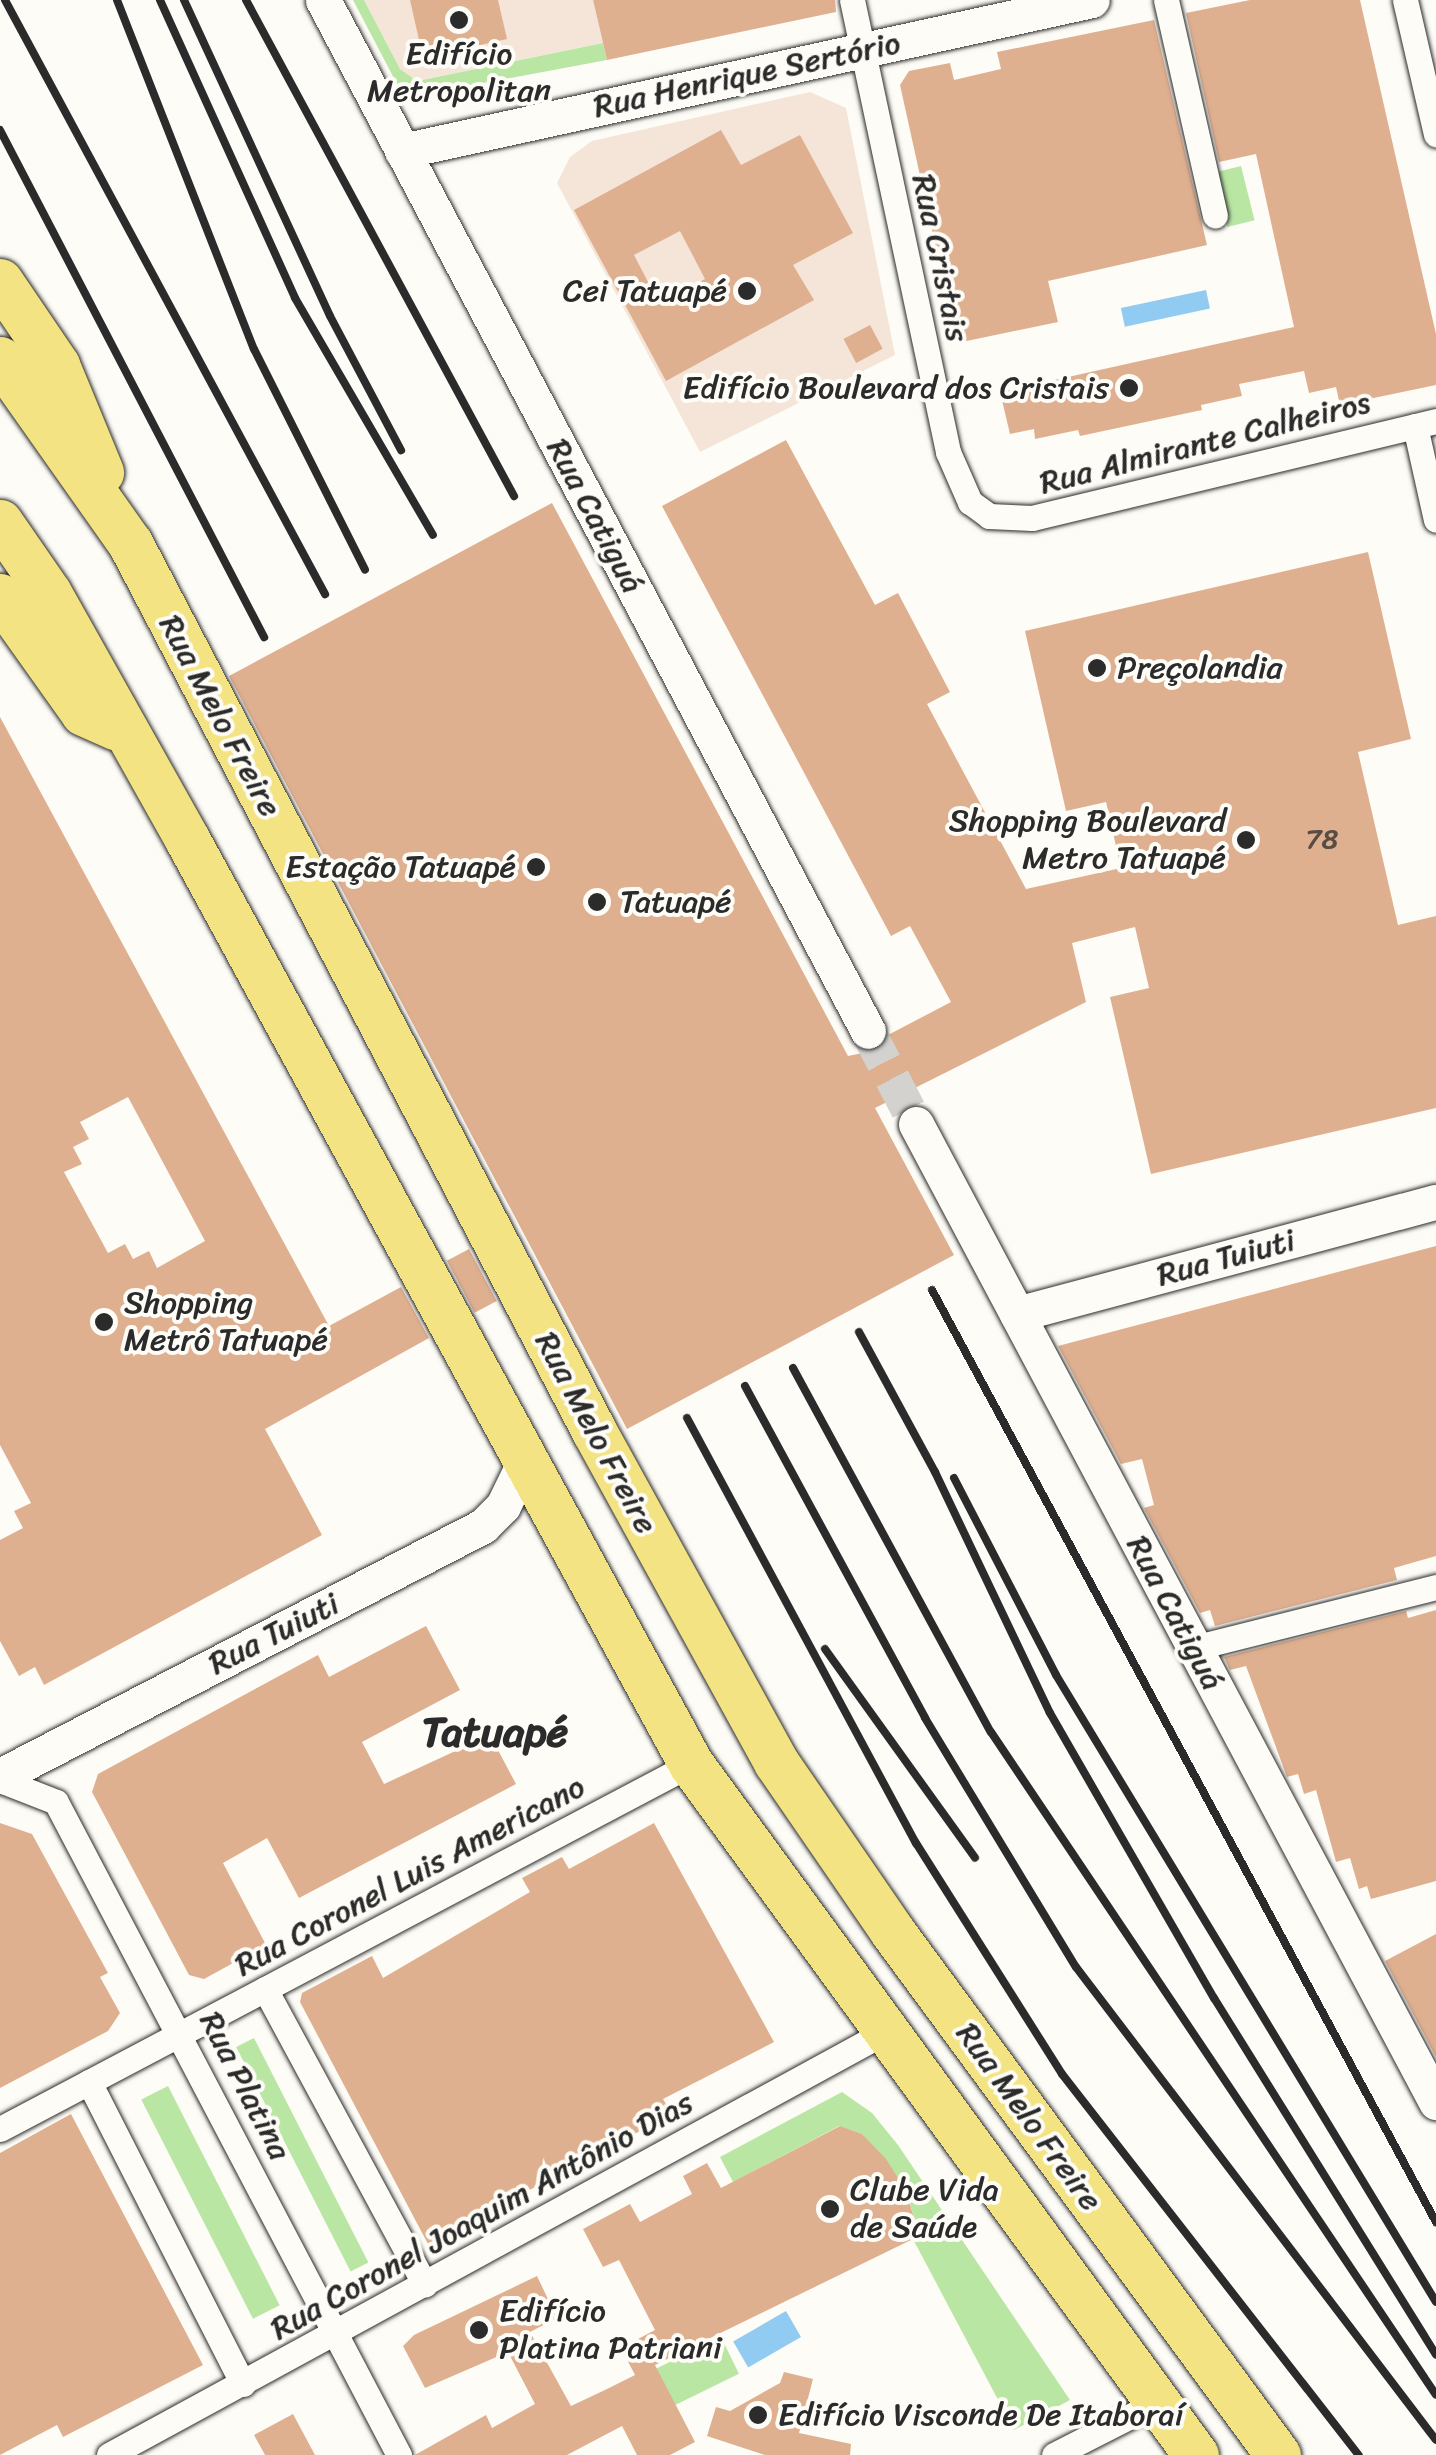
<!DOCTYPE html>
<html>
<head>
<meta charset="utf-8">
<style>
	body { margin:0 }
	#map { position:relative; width:1436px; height:2455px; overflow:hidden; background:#fdfcf7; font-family:Sriracha,sans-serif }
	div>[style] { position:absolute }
	.built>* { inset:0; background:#f4e5d8 }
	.green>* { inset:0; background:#bae6a4; transform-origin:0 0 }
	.water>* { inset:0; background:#91cbf1; transform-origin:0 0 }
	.building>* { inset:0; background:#dfb090; transform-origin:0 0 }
	.secondary-tunnel>* { height:35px; margin-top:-17.5px; transform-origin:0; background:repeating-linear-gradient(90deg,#d3d2ce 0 35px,transparent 0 53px) }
	.roads { filter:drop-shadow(0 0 2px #2b2b2b) drop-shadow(0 0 2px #2b2b2b) }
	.street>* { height:25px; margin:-12.5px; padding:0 12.5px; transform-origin:12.5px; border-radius:12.5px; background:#fdfcf7 }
	.secondary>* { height:35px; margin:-17.5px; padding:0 17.5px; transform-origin:17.5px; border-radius:17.5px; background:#fdfcf7 }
	.highway>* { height:45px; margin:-22.5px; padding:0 22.5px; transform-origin:22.5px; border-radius:22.5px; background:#f4e382 }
	.rail>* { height:8px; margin:-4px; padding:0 4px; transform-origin:4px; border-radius:4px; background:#2b2b2b }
	.dots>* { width:28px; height:28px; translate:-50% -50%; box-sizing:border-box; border:5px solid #fdfcf7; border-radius:50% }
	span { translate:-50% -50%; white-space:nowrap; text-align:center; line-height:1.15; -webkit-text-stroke:8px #fdfcf7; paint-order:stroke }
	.number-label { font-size:28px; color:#584c44 }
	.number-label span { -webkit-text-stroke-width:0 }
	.poi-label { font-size:32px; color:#2b2b2b }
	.right { translate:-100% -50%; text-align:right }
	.left { translate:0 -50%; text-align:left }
	.street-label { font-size:32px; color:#2b2b2b }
	.district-label { font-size:42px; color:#2b2b2b; font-weight:700 }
</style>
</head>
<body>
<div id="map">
	<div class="built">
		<i style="clip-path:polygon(364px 0,593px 0,603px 43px,416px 81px,400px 69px)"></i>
		<i style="clip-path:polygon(810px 92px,846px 108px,895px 355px,700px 452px,557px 183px,570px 157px,592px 141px)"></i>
	</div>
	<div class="green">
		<i style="clip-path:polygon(353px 0,364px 0,400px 69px,417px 81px,603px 43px,607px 60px,419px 95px,397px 84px)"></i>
		<i style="left:1241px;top:166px;width:56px;height:28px;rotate:76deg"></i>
		<i style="left:254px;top:2038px;width:252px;height:20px;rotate:63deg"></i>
		<i style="left:168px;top:2086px;width:246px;height:30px;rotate:63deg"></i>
		<i style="clip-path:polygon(842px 2092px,872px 2113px,898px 2145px,1070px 2400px,1014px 2430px,913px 2239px,918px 2229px,905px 2189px,862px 2134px,839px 2126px,733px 2182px,720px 2157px)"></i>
		<i style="left:721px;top:2337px;width:41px;height:72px;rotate:64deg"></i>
	</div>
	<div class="water">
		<i style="left:1206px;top:290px;width:19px;height:87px;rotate:78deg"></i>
		<i style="left:786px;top:2311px;width:30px;height:61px;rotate:60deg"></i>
	</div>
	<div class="building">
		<i style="clip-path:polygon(410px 0,498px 0,507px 39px,423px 58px)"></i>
		<i style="clip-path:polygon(593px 0,835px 0,836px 12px,607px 60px)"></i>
		<i style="clip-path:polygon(1250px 0,1360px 0,1436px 334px,1436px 385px,1340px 405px,1336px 387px,1309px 393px,1304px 371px,1239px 384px,1242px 396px,1201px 405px,1202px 410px,1080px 436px,1078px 430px,1035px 439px,1034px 429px,1010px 434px,1000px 392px,1294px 327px,1256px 154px,1219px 162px,1186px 13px)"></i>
		<i style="clip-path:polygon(1154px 20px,1207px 245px,1048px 281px,1058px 322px,957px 343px,900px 85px,909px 71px,950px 63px,954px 80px,1001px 69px,997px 52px)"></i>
		<i style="clip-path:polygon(evenodd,721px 130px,741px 165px,800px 135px,853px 233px,793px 265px,814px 300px,666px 381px,574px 210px,721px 130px,680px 231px,705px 279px,659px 303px,634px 255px,680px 231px)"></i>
		<i style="left:870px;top:325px;width:27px;height:30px;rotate:62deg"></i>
		<i style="clip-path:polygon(786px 440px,875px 605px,898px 593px,950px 692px,927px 704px,1026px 889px,1121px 868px,1106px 802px,1066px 811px,1025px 631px,1368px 552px,1411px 739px,1358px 752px,1398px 925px,1436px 916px,1436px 1108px,1151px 1174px,1110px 997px,1149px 988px,1135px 927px,1072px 943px,1086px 1002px,875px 1108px,954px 1255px,627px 1429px,229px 676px,552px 503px,848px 1056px,877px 1050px,888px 1035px,951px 1002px,910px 926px,891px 936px,662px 506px)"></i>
		<i style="clip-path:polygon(evenodd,0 717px,329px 1326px,401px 1287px,429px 1338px,265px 1429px,322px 1535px,44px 1685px,35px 1667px,19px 1676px,0 1641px,0 1540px,23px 1528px,14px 1511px,31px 1503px,0 1445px,0 717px,128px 1097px,205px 1241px,157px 1268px,149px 1251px,133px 1259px,125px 1244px,108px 1253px,64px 1172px,82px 1164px,73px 1147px,89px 1139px,80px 1122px,128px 1097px)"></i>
		<i style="clip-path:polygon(1436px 1246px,1436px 1556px,1394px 1568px,1397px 1580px,1215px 1626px,1210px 1610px,1200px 1613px,1144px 1508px,1154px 1505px,1142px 1459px,1121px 1464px,1058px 1346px)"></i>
		<i style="left:469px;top:1249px;width:59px;height:25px;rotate:62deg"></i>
		<i style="clip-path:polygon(1436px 1610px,1436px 1881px,1371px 1899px,1367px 1886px,1359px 1889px,1350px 1858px,1336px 1862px,1316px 1790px,1304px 1794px,1298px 1774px,1287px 1777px,1246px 1666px,1230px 1670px,1224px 1657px,1406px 1611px,1408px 1618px)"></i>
		<i style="clip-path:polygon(426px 1626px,460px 1690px,362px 1742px,384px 1784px,490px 1735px,516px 1784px,299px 1898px,267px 1838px,223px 1863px,266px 1945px,204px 1979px,189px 1975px,92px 1792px,98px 1774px,318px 1655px,329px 1677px)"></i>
		<i style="clip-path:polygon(0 1823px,32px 1834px,108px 1973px,100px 1977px,120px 2013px,108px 2031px,0 2088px)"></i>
		<i style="clip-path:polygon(654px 1823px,774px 2042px,663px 2099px,672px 2114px,428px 2244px,300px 2002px,302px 1993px,372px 1956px,383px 1978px,530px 1892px,522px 1878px,562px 1857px,569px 1869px)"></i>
		<i style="clip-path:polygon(1436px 1934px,1436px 2057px,1385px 1961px)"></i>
		<i style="clip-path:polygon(71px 2114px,203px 2365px,63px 2437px,57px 2425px,0 2455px,0 2153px)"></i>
		<i style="clip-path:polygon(840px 2126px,862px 2134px,886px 2159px,905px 2189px,918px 2230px,913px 2239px,655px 2365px,695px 2442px,670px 2455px,637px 2455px,622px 2426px,567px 2455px,415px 2455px,486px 2415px,492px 2428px,535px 2404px,508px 2352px,425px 2388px,403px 2346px,414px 2335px,537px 2276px,557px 2318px,530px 2332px,571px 2406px,607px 2389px,635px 2375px,621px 2348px,655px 2330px,619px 2260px,603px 2267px,583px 2229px,630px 2204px,640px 2222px,692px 2194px,683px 2176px,707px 2163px,721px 2188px)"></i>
		<i style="clip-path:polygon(784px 2372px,813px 2379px,799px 2433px,851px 2444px,850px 2455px,765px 2455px,707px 2436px,716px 2407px,730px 2411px,780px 2383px)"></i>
		<i style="clip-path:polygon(293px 2414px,315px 2455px,265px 2455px,254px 2435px)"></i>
	</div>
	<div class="secondary-tunnel">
		<i style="left:868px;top:1031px;width:105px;rotate:62.7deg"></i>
	</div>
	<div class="roads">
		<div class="street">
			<i style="left:852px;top:0;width:462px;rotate:78deg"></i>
			<i style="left:948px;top:452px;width:55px;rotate:66.3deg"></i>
			<i style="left:970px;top:502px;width:24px;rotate:36deg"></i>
			<i style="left:989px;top:516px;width:43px;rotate:2.7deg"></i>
			<i style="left:1032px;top:518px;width:415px;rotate:-13.5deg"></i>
			<i style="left:1166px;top:0;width:221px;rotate:77.2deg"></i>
			<i style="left:1405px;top:0;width:138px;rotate:77deg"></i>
			<i style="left:1415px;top:426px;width:96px;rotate:77.4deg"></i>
			<i style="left:1193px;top:1648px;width:251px;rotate:-14.1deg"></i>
			<i style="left:0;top:1780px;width:60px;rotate:21.4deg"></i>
			<i style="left:56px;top:1802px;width:738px;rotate:62.29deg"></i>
			<i style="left:265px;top:1989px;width:336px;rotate:61.6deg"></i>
			<i style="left:89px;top:2082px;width:339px;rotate:63deg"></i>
			<i style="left:0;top:2129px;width:781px;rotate:-27.84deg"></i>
			<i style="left:109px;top:2455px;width:884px;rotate:-28.59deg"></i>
			<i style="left:1054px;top:2455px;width:117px;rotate:-27deg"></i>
		</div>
		<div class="secondary">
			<i style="left:323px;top:0;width:1166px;rotate:62.14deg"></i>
			<i style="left:402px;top:151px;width:706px;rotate:-12.34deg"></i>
			<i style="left:916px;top:1124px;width:1108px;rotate:62deg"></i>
			<i style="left:1017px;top:1314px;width:434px;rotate:-15deg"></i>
			<i style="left:0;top:1776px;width:544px;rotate:-27.37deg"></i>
			<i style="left:483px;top:1526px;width:28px;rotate:-45deg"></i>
			<i style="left:503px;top:1506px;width:46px;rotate:-64deg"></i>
		</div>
		<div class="highway">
			<i style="left:0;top:281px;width:102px;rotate:55.8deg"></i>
			<i style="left:57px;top:365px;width:116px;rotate:67.6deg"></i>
			<i style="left:0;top:359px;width:225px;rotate:54.8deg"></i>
			<i style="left:130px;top:543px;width:1002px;rotate:62.41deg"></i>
			<i style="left:594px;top:1431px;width:378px;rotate:61.2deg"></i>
			<i style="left:776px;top:1762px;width:205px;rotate:55.5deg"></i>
			<i style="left:892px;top:1931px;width:651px;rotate:53.62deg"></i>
			<i style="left:0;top:522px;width:86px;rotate:55.4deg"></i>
			<i style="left:49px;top:593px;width:282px;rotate:60.7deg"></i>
			<i style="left:187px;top:839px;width:1053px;rotate:61.42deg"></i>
			<i style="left:691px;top:1764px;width:856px;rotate:53.84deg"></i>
			<i style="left:0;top:596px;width:143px;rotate:54.6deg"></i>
			<i style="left:83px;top:713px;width:35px;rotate:24deg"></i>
		</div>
	</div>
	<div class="rail">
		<i style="left:5px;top:0;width:675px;rotate:61.69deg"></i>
		<i style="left:117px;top:0;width:375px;rotate:68.6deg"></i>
		<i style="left:254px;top:349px;width:247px;rotate:63.3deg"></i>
		<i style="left:160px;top:0;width:327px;rotate:65.6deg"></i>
		<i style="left:295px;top:298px;width:274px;rotate:59.8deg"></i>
		<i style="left:184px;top:0;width:348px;rotate:65.2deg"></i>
		<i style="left:330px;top:316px;width:152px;rotate:62.1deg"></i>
		<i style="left:246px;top:0;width:564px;rotate:61.62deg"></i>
		<i style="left:0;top:130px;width:572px;rotate:62.49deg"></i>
		<i style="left:932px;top:1290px;width:1060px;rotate:61.6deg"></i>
		<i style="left:859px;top:1332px;width:159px;rotate:61.5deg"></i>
		<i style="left:935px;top:1472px;width:267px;rotate:64.5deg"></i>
		<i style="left:1050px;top:1713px;width:329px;rotate:60.1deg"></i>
		<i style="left:1214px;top:1998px;width:420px;rotate:58.1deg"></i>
		<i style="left:793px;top:1368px;width:414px;rotate:61.5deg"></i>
		<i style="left:991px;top:1732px;width:798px;rotate:56.13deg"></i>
		<i style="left:745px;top:1386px;width:378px;rotate:61.5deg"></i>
		<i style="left:925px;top:1718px;width:291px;rotate:58.8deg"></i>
		<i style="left:1076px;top:1967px;width:594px;rotate:52.73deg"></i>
		<i style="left:687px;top:1418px;width:483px;rotate:61.7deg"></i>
		<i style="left:916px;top:1843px;width:273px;rotate:57.7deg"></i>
		<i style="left:1062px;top:2074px;width:483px;rotate:52.1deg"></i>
		<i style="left:954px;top:1478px;width:222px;rotate:62.6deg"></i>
		<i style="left:1056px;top:1675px;width:733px;rotate:58.78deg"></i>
		<i style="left:825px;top:1649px;width:257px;rotate:54.3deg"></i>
	</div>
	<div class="dots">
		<i style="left:459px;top:20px;background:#2b2b2b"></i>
		<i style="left:747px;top:291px;background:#2b2b2b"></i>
		<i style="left:1129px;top:388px;background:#2b2b2b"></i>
		<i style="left:1097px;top:668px;background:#2b2b2b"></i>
		<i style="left:1246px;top:840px;background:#2b2b2b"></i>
		<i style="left:536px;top:867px;background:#2b2b2b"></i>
		<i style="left:597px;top:902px;background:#2b2b2b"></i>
		<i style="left:104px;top:1322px;background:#2b2b2b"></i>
		<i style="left:830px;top:2209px;background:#2b2b2b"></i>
		<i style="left:479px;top:2330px;background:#2b2b2b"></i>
		<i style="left:758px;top:2415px;background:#2b2b2b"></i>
	</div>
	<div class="number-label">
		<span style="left:1322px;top:839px">78</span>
	</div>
	<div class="poi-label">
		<span style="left:459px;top:73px">Edifício<br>Metropolitan</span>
		<span class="right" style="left:727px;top:291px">Cei Tatuapé</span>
		<span class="right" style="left:1109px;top:388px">Edifício Boulevard dos Cristais</span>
		<span class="left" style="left:1117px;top:668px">Preçolandia</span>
		<span class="right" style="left:1226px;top:840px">Shopping Boulevard<br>Metro Tatuapé</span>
		<span class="right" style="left:516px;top:867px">Estação Tatuapé</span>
		<span class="left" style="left:620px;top:902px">Tatuapé</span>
		<span class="left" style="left:124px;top:1322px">Shopping<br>Metrô Tatuapé</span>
		<span class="left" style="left:850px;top:2209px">Clube Vida<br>de Saúde</span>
		<span class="left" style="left:499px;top:2330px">Edifício<br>Platina Patriani</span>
		<span class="left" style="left:778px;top:2415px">Edifício Visconde De Itaboraí</span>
	</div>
	<div class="street-label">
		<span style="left:747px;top:75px;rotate:-12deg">Rua Henrique Sertório</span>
		<span style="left:940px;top:258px;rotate:78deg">Rua Cristais</span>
		<span style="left:1205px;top:443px;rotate:-14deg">Rua Almirante Calheiros</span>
		<span style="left:595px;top:516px;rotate:62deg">Rua Catiguá</span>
		<span style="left:220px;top:716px;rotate:62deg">Rua Melo Freire</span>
		<span style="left:1226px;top:1258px;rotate:-15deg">Rua Tuiuti</span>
		<span style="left:596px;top:1433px;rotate:62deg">Rua Melo Freire</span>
		<span style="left:1175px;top:1613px;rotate:62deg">Rua Catiguá</span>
		<span style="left:274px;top:1634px;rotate:-27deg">Rua Tuiuti</span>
		<span style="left:410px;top:1876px;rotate:-28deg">Rua Coronel Luis Americano</span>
		<span style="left:245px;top:2086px;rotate:63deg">Rua Platina</span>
		<span style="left:1029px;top:2117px;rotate:54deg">Rua Melo Freire</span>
		<span style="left:482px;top:2216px;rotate:-29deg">Rua Coronel Joaquim Antônio Dias</span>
	</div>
	<div class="district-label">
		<span style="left:495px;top:1732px">Tatuapé</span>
	</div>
</div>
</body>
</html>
